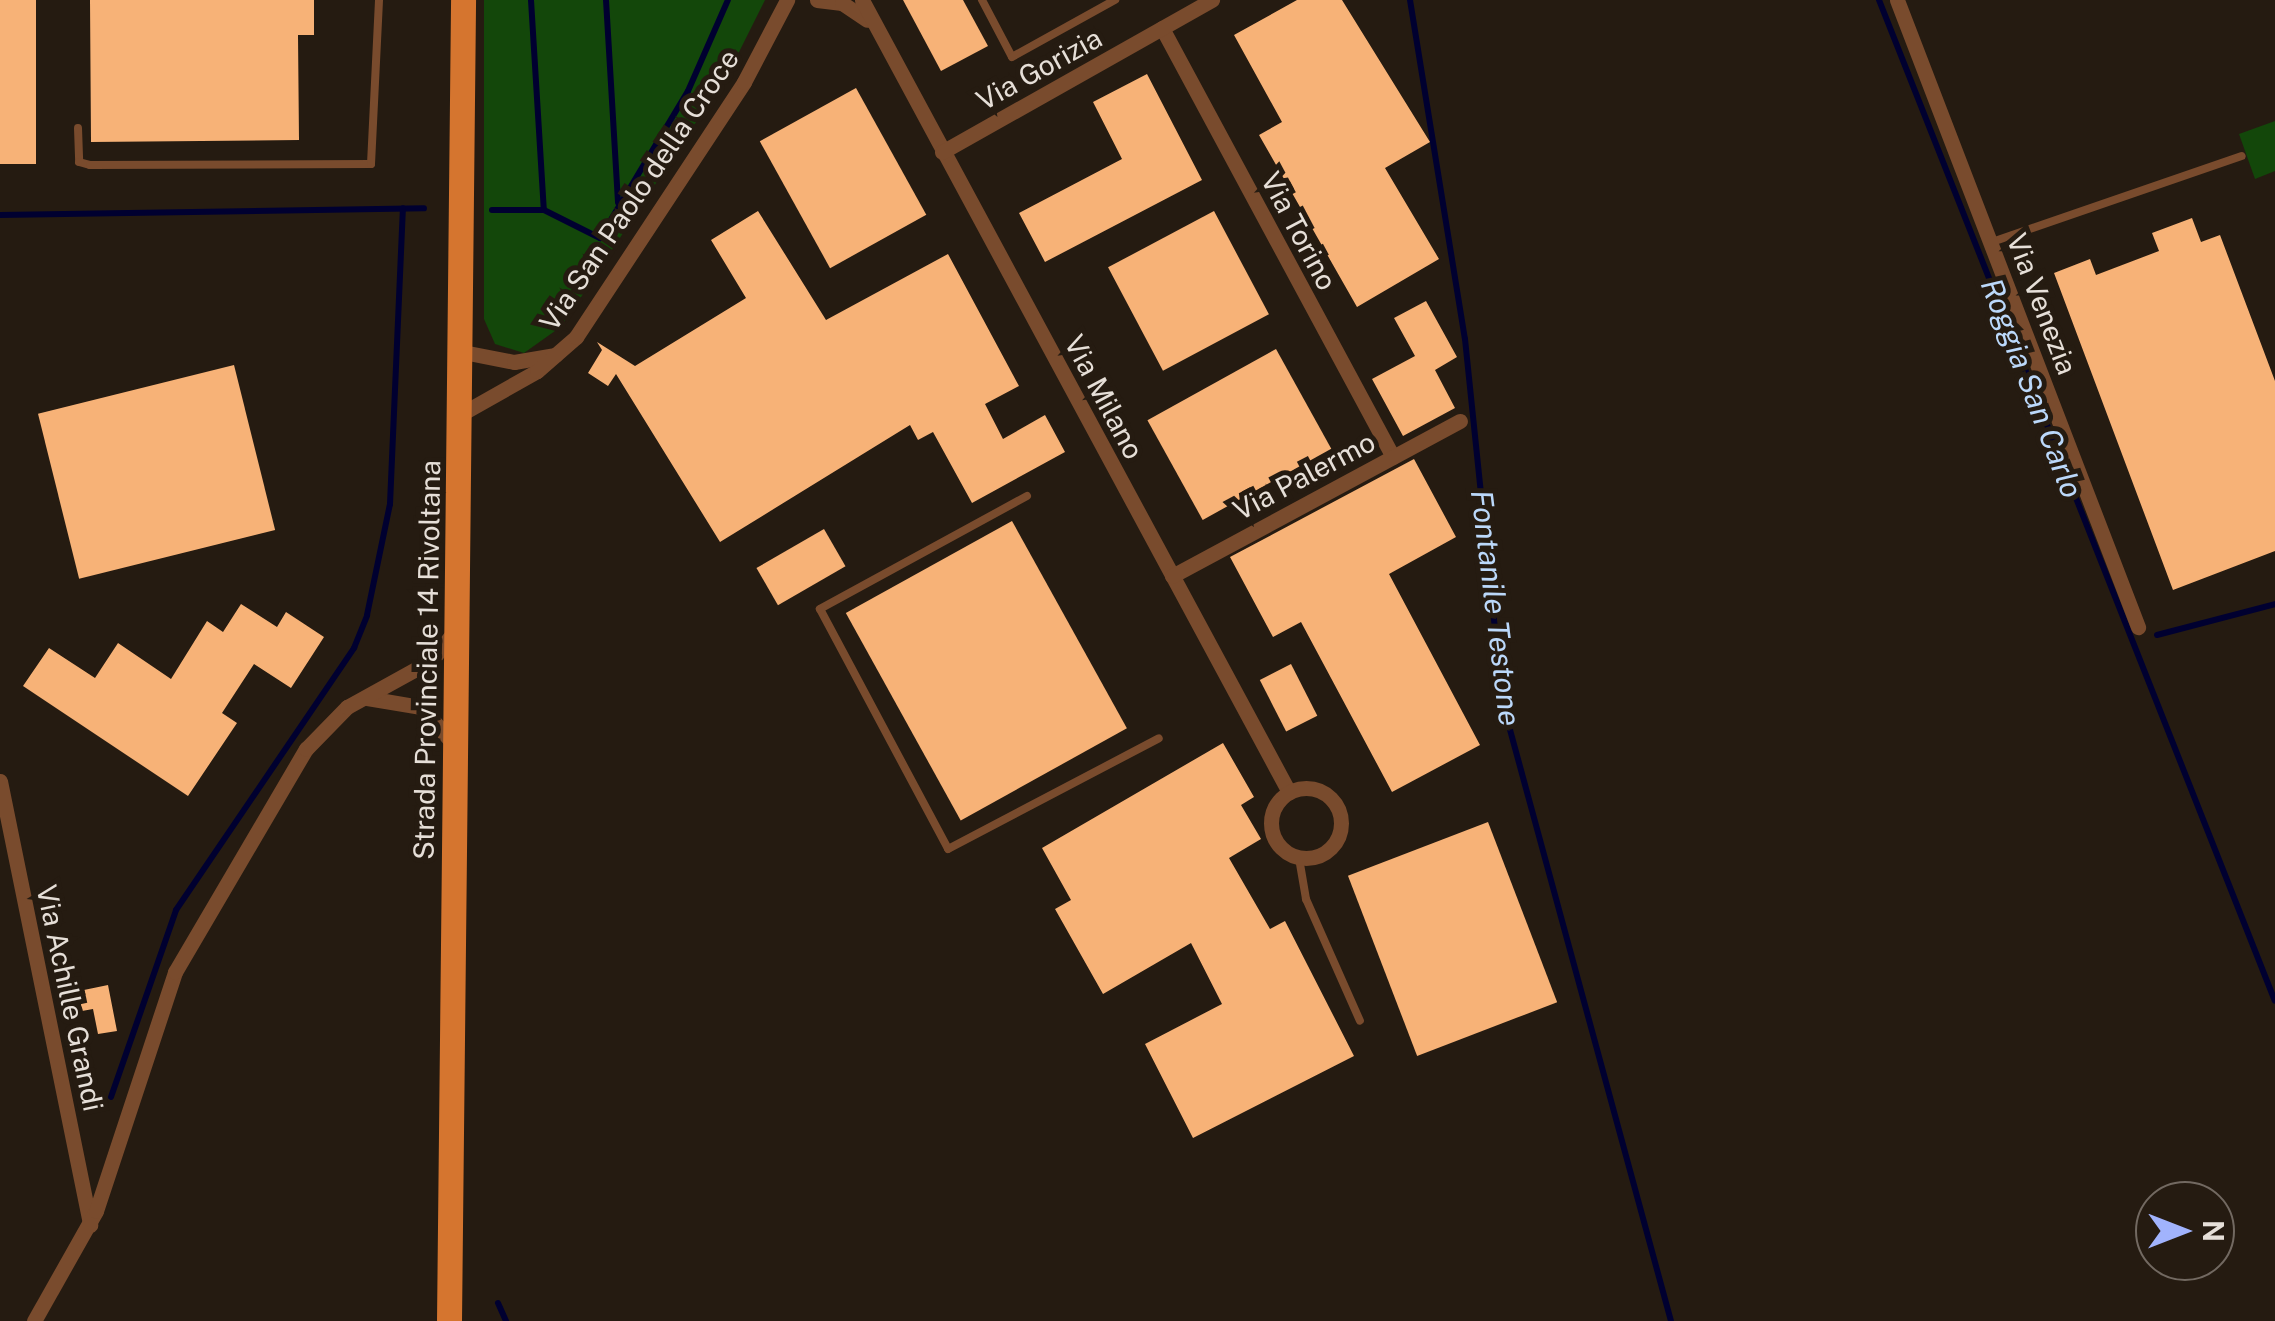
<!DOCTYPE html>
<html>
<head>
<meta charset="utf-8">
<style>
	body { margin:0 }
	#map { position:relative; width:2275px; height:1321px; overflow:hidden; background:#251b11; font-family:"Public Sans",sans-serif }
	div>[style] { position:absolute }
	.green>* { inset:0; background:#13470a }
	.stream>* { height:6px; margin:-3px; padding:0 3px; transform-origin:3px; border-radius:3px; background:#000030 }
	.building>* { inset:0; background:#f7b277; transform-origin:0 0 }
	.lane>* { height:8px; margin:-4px; padding:0 4px; transform-origin:4px; border-radius:4px; background:#794b2d }
	.street>* { height:15px; margin:-7.5px; padding:0 7.5px; transform-origin:7.5px; border-radius:7.5px; background:#794b2d }
	.street>.ring { margin:-7.5px; padding:0; box-sizing:content-box; background:none; border:15px solid #794b2d; border-radius:50% }
	.primary>* { height:25px; margin:-12.5px; padding:0 12.5px; transform-origin:12.5px; border-radius:12.5px; background:#d5752f }
	span { translate:-50% -50%; white-space:nowrap; text-align:center; line-height:1.15; -webkit-text-stroke:10px #251b11; paint-order:stroke }
	.street-label { font-size:28px; color:#e6dfd8 }
	.water-label { font-size:30px; color:#bbd8fa; font-style:italic }
	.north { position:absolute; left:2135px; top:1181px; width:100px; height:100px; box-sizing:border-box; background:#251b11; border:2px solid #726961; border-radius:50%; rotate:90deg; font-size:28px; font-weight:700; line-height:40px; text-align:center; color:#e6dfd8 }
	.north::after { content:''; display:block; margin:auto; width:35px; height:45px; background:#a1b3fd; clip-path:polygon(50% 0,100% 100%,50% 72%,0 100%) }
</style>
</head>
<body>
<div id="map">
	<div class="green">
		<i style="clip-path:polygon(484px 0,765px 0,729px 72px,562px 326px,524px 353px,495px 344px,484px 319px)"></i>
		<i style="clip-path:polygon(2275px 121px,2275px 171px,2255px 179px,2239px 134px)"></i>
	</div>
	<div class="stream">
		<i style="left:531px;top:0;width:210px;rotate:86.5deg"></i>
		<i style="left:606px;top:0;width:203px;rotate:86.6deg"></i>
		<i style="left:1410px;top:0;width:343px;rotate:80.8deg"></i>
		<i style="left:1465px;top:339px;width:367px;rotate:84.1deg"></i>
		<i style="left:1503px;top:704px;width:639px;rotate:74.77deg"></i>
		<i style="left:1879px;top:0;width:1076px;rotate:68.42deg"></i>
		<i style="left:492px;top:210px;width:52px"></i>
		<i style="left:544px;top:210px;width:63px;rotate:26.6deg"></i>
		<i style="left:600px;top:238px;width:171px;rotate:-59.1deg"></i>
		<i style="left:688px;top:91px;width:99px;rotate:-66.3deg"></i>
		<i style="left:0;top:215px;width:424px;rotate:-0.9deg"></i>
		<i style="left:2157px;top:635px;width:122px;rotate:-14.7deg"></i>
		<i style="left:111px;top:1097px;width:198px;rotate:-70.8deg"></i>
		<i style="left:176px;top:910px;width:317px;rotate:-55.8deg"></i>
		<i style="left:354px;top:648px;width:35px;rotate:-68deg"></i>
		<i style="left:367px;top:615px;width:113px;rotate:-78.3deg"></i>
		<i style="left:390px;top:504px;width:296px;rotate:-87.5deg"></i>
		<i style="left:498px;top:1303px;width:20px;rotate:66deg"></i>
	</div>
	<div class="building">
		<i style="left:0;top:0;width:36px;height:164px"></i>
		<i style="clip-path:polygon(90px 0,314px 0,314px 35px,298px 35px,299px 140px,91px 142px)"></i>
		<i style="clip-path:polygon(903px 0,963px 0,988px 46px,941px 71px)"></i>
		<i style="clip-path:polygon(1297px 0,1342px 0,1430px 142px,1385px 168px,1439px 259px,1357px 307px,1259px 135px,1282px 122px,1234px 35px)"></i>
		<i style="clip-path:polygon(1147px 74px,1202px 180px,1045px 262px,1019px 213px,1122px 159px,1093px 102px)"></i>
		<i style="left:856px;top:88px;width:145px;height:110px;rotate:61deg"></i>
		<i style="clip-path:polygon(758px 211px,826px 320px,948px 254px,1019px 386px,985px 404px,1003px 439px,1045px 415px,1065px 452px,972px 503px,933px 432px,918px 440px,910px 425px,720px 542px,616px 374px,608px 386px,588px 373px,602px 350px,597px 342px,635px 366px,746px 298px,711px 240px)"></i>
		<i style="left:1214px;top:211px;width:117px;height:120px;rotate:62deg"></i>
		<i style="clip-path:polygon(2192px 218px,2201px 242px,2220px 235px,2275px 381px,2275px 551px,2173px 590px,2054px 273px,2090px 259px,2096px 275px,2159px 251px,2152px 233px)"></i>
		<i style="clip-path:polygon(1426px 301px,1457px 357px,1435px 370px,1455px 408px,1403px 436px,1372px 379px,1415px 356px,1394px 318px)"></i>
		<i style="left:1276px;top:349px;width:114px;height:147px;rotate:61deg"></i>
		<i style="left:234px;top:365px;width:170px;height:202px;rotate:76deg"></i>
		<i style="clip-path:polygon(1414px 459px,1456px 537px,1389px 574px,1480px 745px,1392px 792px,1301px 622px,1273px 637px,1230px 557px)"></i>
		<i style="left:1012px;top:521px;width:237px;height:190px;rotate:61deg"></i>
		<i style="left:824px;top:529px;width:43px;height:78px;rotate:60deg"></i>
		<i style="clip-path:polygon(241px 604px,277px 627px,286px 612px,324px 637px,291px 688px,254px 664px,222px 713px,237px 723px,188px 796px,23px 686px,49px 648px,95px 678px,118px 643px,171px 679px,207px 621px,223px 632px)"></i>
		<i style="left:1291px;top:664px;width:58px;height:35px;rotate:63deg"></i>
		<i style="clip-path:polygon(1223px 743px,1254px 797px,1241px 805px,1261px 839px,1229px 858px,1270px 929px,1285px 921px,1354px 1056px,1193px 1138px,1145px 1044px,1222px 1004px,1191px 943px,1103px 994px,1055px 909px,1071px 900px,1042px 848px)"></i>
		<i style="left:1488px;top:822px;width:193px;height:150px;rotate:69deg"></i>
		<i style="clip-path:polygon(108px 985px,117px 1031px,98px 1034px,93px 1009px,82px 1011px,79px 991px)"></i>
	</div>
	<div class="lane">
		<i style="left:982px;top:0;width:64px;rotate:62.2deg"></i>
		<i style="left:1012px;top:57px;width:118px;rotate:-29deg"></i>
		<i style="left:78px;top:128px;width:34px;rotate:88deg"></i>
		<i style="left:79px;top:162px;width:11px;rotate:15deg"></i>
		<i style="left:90px;top:165px;width:281px;rotate:-0.2deg"></i>
		<i style="left:371px;top:164px;width:164px;rotate:-87.2deg"></i>
		<i style="left:1992px;top:242px;width:264px;rotate:-19deg"></i>
		<i style="left:1027px;top:496px;width:236px;rotate:151.4deg"></i>
		<i style="left:820px;top:609px;width:272px;rotate:61.9deg"></i>
		<i style="left:948px;top:849px;width:238px;rotate:-27.7deg"></i>
		<i style="left:1299px;top:858px;width:42px;rotate:80.3deg"></i>
		<i style="left:1306px;top:899px;width:133px;rotate:66.1deg"></i>
	</div>
	<div class="street">
		<i style="left:817px;top:0;width:25px;rotate:7deg"></i>
		<i style="left:842px;top:3px;width:30px;rotate:34deg"></i>
		<i style="left:862px;top:0;width:900px;rotate:61.67deg"></i>
		<i style="left:1897px;top:0;width:672px;rotate:68.97deg"></i>
		<i style="left:1162px;top:28px;width:487px;rotate:61.7deg"></i>
		<i style="left:942px;top:152px;width:310px;rotate:-29.4deg"></i>
		<i style="left:463px;top:352px;width:52px;rotate:11.1deg"></i>
		<i style="left:514px;top:362px;width:42px;rotate:-9.7deg"></i>
		<i style="left:461px;top:414px;width:87px;rotate:-29.5deg"></i>
		<i style="left:537px;top:371px;width:52px;rotate:-41.1deg"></i>
		<i style="left:576px;top:337px;width:305px;rotate:-56.6deg"></i>
		<i style="left:744px;top:82px;width:93px;rotate:-62.3deg"></i>
		<i style="left:1172px;top:576px;width:327px;rotate:-28.3deg"></i>
		<i style="left:367px;top:698px;width:55px;rotate:9.5deg"></i>
		<i style="left:421px;top:707px;width:45px;rotate:48.6deg"></i>
		<i style="left:0;top:781px;width:453px;rotate:78.5deg"></i>
		<i class="ring" style="left:1271px;top:788px;width:55px;height:55px"></i>
		<i style="left:34px;top:1321px;width:126px;rotate:-60.6deg"></i>
		<i style="left:96px;top:1211px;width:252px;rotate:-71.7deg"></i>
		<i style="left:175px;top:972px;width:259px;rotate:-59.6deg"></i>
		<i style="left:306px;top:749px;width:59px;rotate:-45.7deg"></i>
		<i style="left:347px;top:707px;width:97px;rotate:-28.9deg"></i>
		<i style="left:432px;top:660px;width:36px;rotate:-52deg"></i>
	</div>
	<div class="primary">
		<i style="left:449px;top:1321px;width:1321px;rotate:-89.39deg"></i>
	</div>
	<div class="street-label">
		<span style="left:1039px;top:69px;rotate:-29deg">Via Gorizia</span>
		<span style="left:639px;top:190px;rotate:-56deg">Via San Paolo della Croce</span>
		<span style="left:1299px;top:231px;rotate:62deg">Via Torino</span>
		<span style="left:2042px;top:304px;rotate:69deg">Via Venezia</span>
		<span style="left:1104px;top:397px;rotate:62deg">Via Milano</span>
		<span style="left:1304px;top:476px;rotate:-28deg">Via Palermo</span>
		<span style="left:427px;top:660px;rotate:-89deg">Strada Provinciale 14 Rivoltana</span>
		<span style="left:70px;top:998px;rotate:78deg">Via Achille Grandi</span>
	</div>
	<div class="water-label">
		<span style="left:2032px;top:388px;rotate:69deg">Roggia San Carlo</span>
		<span style="left:1496px;top:608px;rotate:83deg">Fontanile Testone</span>
	</div>
	<div class="north">N</div>
</div>
</body>
</html>
